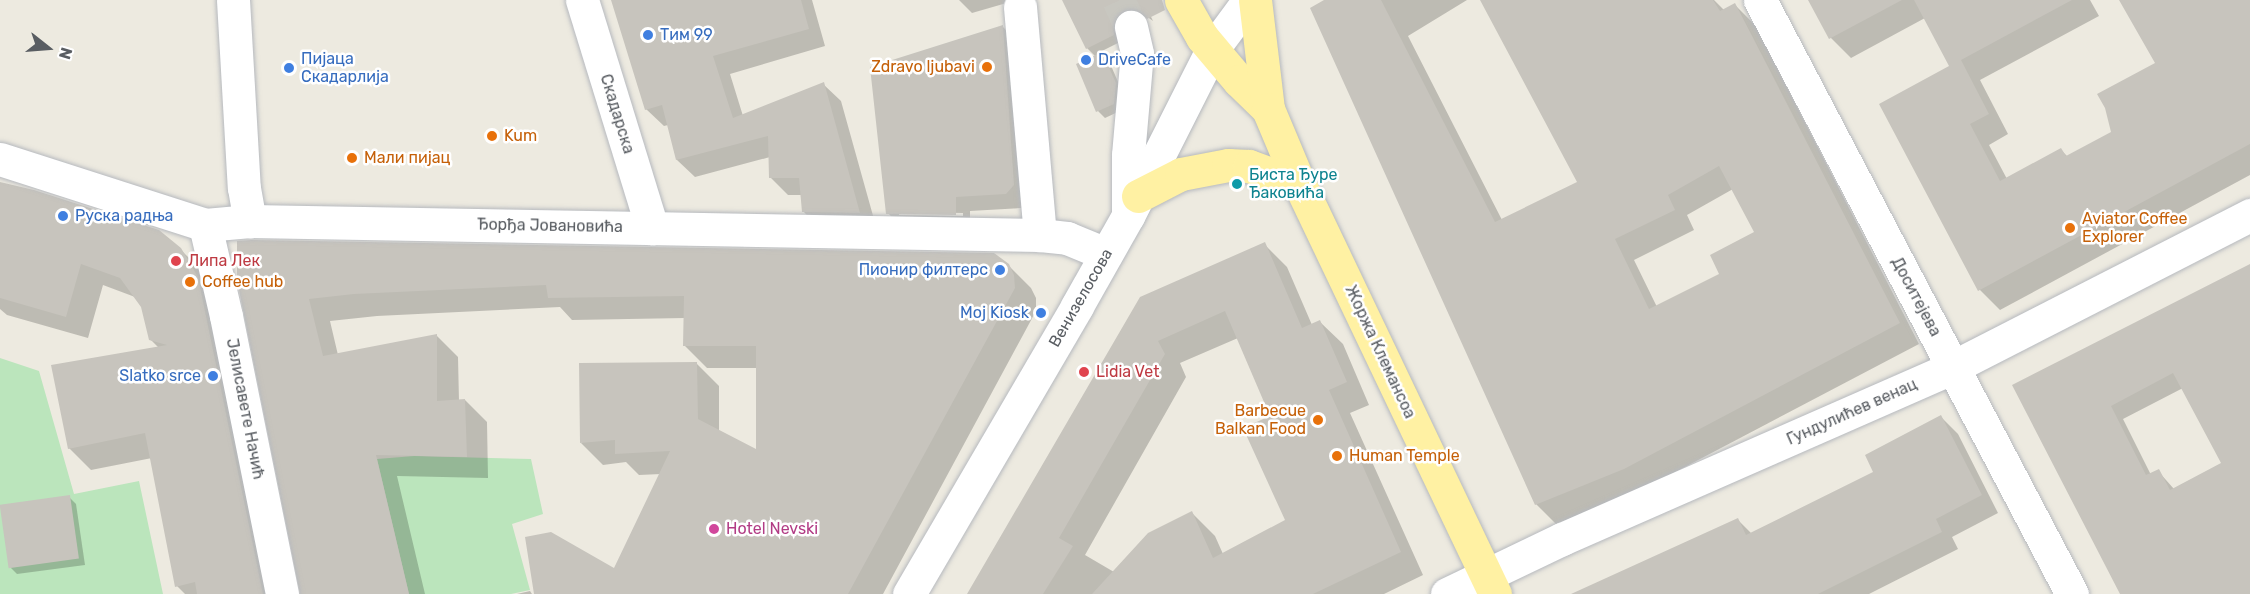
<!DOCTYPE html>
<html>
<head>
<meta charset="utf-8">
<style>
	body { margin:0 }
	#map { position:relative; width:2250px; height:594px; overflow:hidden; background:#edeae0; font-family:Rubik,sans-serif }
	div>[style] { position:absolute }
	.green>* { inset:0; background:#bbe5bc }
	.shadow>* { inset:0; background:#0003 }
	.building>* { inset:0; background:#c7c4bd; transform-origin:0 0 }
	.minor-tunnel>* { height:33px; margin-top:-16.5px; transform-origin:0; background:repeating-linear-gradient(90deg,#c8c7c0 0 33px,transparent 0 49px) }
	.roads { filter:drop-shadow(0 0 2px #b6b9be) drop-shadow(0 0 2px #b6b9be) }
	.minor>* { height:33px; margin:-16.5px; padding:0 16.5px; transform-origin:16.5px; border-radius:16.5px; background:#fff }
	.major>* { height:33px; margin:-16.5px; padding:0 16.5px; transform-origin:16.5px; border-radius:16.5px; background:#fff1a3 }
	.dots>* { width:16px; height:16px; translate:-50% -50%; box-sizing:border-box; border:3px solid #fff; border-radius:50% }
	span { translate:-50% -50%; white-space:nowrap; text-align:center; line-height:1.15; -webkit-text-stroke:5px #fff; paint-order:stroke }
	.shop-label { font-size:16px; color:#366cbe }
	.left { translate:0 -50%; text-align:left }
	.right { translate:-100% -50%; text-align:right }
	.food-label { font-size:16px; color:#c56008 }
	.street-label { font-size:16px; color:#595d62 }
	.culture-label { font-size:16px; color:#0d838f }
	.health-label { font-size:16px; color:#be3a42 }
	.hotel-label { font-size:16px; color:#b23c85 }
	.north { position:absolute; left:18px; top:18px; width:60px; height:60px; -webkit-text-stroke:4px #fff; paint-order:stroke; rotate:107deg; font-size:16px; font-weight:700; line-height:24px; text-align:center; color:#595d62 }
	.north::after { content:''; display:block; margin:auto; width:21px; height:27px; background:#595d62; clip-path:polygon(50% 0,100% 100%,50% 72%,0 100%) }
</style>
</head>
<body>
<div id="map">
	<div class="green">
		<i style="clip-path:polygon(0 358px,39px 371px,74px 494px,139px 481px,163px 594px,0 594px)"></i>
		<i style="clip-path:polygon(414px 456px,531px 459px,543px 514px,512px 524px,530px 590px,511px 594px,409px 594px,377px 459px)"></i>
	</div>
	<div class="shadow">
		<i style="clip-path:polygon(613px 0,812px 0,825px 46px,730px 74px,743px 116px,823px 84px,841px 101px,877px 230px,820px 229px,803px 211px,802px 195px,788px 195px,771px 178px,770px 157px,695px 177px,677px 160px,668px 125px,664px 126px,646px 109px)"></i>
		<i style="clip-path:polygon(959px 0,1017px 0,972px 13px)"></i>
		<i style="clip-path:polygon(1068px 0,1143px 0,1153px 21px,1146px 16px,1134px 15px,1120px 42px,1100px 52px,1109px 61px,1122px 91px,1120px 111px,1105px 118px,1098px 111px,1096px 57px,1087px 48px)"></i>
		<i style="clip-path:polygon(evenodd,1327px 0,1467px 0,1408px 36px,1502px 220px,1579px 183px,1481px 0,1714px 0,1724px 10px,1735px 5px,1755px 25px,1919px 344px,1645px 488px,1556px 524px,1536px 504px,1327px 0,1733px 189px,1756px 232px,1721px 275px,1657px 307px,1634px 260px,1694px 230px,1687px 215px,1733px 189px)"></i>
		<i style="clip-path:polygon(1810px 0,2090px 0,2099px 16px,1980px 80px,2008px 134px,1989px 145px,2007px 179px,2061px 150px,2068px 157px,2113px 133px,2157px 64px,2121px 0,2250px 0,2250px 175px,2000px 310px,1980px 290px,1951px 67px,1925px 18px,1851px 58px,1831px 38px)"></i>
		<i style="clip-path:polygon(evenodd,1002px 26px,1017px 41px,1028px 200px,1021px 208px,970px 211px,970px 229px,902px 228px,888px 213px,1002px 26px,899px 212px,963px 213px,963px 216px,899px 215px,899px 212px)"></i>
		<i style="clip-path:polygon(0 184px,180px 249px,203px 272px,280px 594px,185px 594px,177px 586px,152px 458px,91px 470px,69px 448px,159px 348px,150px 339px,143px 306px,135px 297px,103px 285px,88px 338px,7px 315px,0 309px)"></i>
		<i style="clip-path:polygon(evenodd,1264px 244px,1287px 267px,1312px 325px,1320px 322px,1343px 344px,1369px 405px,1350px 413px,1423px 575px,1384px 594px,970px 594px,1141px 299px,1264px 244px,1238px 338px,1272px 417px,1287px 520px,1223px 554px,1215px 536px,1192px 513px,1114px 572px,1085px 555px,1186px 377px,1180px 363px,1238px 338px)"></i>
		<i style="clip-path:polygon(1008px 265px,1031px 288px,1036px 298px,1036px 311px,883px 594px,538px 594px,615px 571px,661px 474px,639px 475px,626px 462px,603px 465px,581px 443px,697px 364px,719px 386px,719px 432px,758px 451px,757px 368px,707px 368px,685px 346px,685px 318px,572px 320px,560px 307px,377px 316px,330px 321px,338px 355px,436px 335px,458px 357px,459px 401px,465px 400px,487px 422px,488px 478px,397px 476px,425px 594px,302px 594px,238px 280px)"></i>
		<i style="clip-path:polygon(evenodd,2250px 266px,2250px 594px,2122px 594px,2014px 385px,2250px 266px,2183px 388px,2223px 464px,2174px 489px,2158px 471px,2151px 475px,2123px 419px,2183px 388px)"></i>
		<i style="clip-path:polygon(1941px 417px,1958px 434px,1998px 513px,1952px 537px,1958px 549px,1869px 594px,1694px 594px,1737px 519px,1752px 534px,1875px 472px)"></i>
		<i style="clip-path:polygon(69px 497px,76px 504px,85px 565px,17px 574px,10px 567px)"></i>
		<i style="clip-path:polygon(530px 591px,532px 594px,517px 594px)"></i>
	</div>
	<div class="building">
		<i style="clip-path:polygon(611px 0,801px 0,809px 29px,713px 56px,733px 118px,824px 82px,860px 213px,802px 212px,799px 178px,769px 178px,768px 136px,676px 160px,662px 105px,645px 110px)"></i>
		<i style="clip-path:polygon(1062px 0,1162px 0,1165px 10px,1147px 19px,1137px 9px,1126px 9px,1119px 13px,1113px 21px,1114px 35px,1086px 49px)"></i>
		<i style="clip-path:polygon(evenodd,1324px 0,1381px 0,1495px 222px,1577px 182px,1480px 0,1713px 0,1720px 11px,1735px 3px,1900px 323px,1624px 469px,1535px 505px,1310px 8px,1324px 0,1719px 166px,1754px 232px,1710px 255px,1719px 274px,1649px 309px,1615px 239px,1675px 210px,1668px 195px,1719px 166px)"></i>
		<i style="clip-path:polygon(1808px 0,1902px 0,1829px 39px)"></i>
		<i style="clip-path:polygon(1914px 0,2072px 0,1961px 60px,1989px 114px,1970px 124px,2000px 181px,2061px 148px,2066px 156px,2111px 132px,2105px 108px,2097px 94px,2155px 63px,2119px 0,2250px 0,2250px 144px,1978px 291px,1879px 104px,1949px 66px)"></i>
		<i style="clip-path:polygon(1003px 25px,1014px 185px,1006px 194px,956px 197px,956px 215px,886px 214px,870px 67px)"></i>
		<i style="clip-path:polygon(1102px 52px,1116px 83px,1114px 104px,1096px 112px,1076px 64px)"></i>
		<i style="clip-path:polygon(0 182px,34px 190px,159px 230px,181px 248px,198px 277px,263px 594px,197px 594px,195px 582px,175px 587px,145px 433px,68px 449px,51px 365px,167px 345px,149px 340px,141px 307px,120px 278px,81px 264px,66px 317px,0 298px)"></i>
		<i style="clip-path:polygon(251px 240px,994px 253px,1009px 264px,1014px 275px,1015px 288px,848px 594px,534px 594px,525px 537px,551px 532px,614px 568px,670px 451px,615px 454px,615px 440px,580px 443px,579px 363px,697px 362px,698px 419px,756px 449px,756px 346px,683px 346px,684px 296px,548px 298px,546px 285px,354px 294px,309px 299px,323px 356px,437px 334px,437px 401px,465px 399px,467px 457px,376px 455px,409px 594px,300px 594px,237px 280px,237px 241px)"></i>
		<i style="clip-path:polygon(1265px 242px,1302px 328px,1320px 320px,1347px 382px,1329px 390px,1401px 552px,1313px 594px,1092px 594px,1148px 533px,1192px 511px,1213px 558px,1285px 520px,1243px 428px,1270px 416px,1225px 311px,1158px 341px,1165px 354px,1059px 538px,1073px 546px,1043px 594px,967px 594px,1140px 297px)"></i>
		<i style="clip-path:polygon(evenodd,2250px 264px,2250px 594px,2120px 594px,2012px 385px,2250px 264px,2173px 373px,2221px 463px,2170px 490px,2159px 469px,2146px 475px,2111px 406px,2173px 373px)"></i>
		<i style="clip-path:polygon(1941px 415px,1982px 495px,1936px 519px,1942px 532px,1818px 594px,1571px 594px,1738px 518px,1746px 535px,1873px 472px,1865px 455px)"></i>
		<i style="left:70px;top:495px;width:64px;height:71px;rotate:82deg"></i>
	</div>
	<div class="minor-tunnel">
		<i style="left:1119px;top:0;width:30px;rotate:66deg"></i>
	</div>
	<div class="roads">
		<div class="minor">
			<i style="left:233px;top:0;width:188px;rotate:86.7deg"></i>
			<i style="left:244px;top:188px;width:34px;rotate:80deg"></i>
			<i style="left:582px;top:0;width:239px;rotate:72.9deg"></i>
			<i style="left:1760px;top:0;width:671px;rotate:62.29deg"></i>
			<i style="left:1020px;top:7px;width:229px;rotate:85deg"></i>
			<i style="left:0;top:159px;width:215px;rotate:17.8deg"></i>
			<i style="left:205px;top:225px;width:45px;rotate:-5.1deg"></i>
			<i style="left:250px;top:221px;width:790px;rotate:1.02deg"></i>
			<i style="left:1040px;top:235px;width:27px;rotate:6deg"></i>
			<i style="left:1067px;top:238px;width:42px;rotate:22.3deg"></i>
			<i style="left:1128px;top:211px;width:56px;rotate:-90deg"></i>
			<i style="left:1128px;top:155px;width:102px;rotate:-85deg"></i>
			<i style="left:1137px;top:53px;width:27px;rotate:-103deg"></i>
			<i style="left:205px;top:225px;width:93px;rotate:77deg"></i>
			<i style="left:226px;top:316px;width:284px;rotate:78.6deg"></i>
			<i style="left:909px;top:594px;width:333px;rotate:-59.7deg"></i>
			<i style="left:1077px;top:306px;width:103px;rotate:-60.5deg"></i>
			<i style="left:1128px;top:216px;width:186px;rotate:-63.2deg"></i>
			<i style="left:1212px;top:50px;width:62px;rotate:-53.5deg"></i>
			<i style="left:1447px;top:594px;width:127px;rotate:-25.6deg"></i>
			<i style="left:1562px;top:539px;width:427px;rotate:-23.7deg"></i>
			<i style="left:1953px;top:367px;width:334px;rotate:-27.1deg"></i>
		</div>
		<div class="major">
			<i style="left:1181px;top:0;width:43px;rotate:60.4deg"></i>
			<i style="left:1202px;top:37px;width:57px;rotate:49.9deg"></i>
			<i style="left:1239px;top:81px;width:40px;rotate:44deg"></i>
			<i style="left:1255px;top:0;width:110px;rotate:83.2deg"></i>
			<i style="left:1268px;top:109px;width:82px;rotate:67.2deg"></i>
			<i style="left:1300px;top:185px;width:453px;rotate:64.5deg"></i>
			<i style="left:1138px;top:196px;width:48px;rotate:-27.1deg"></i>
			<i style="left:1181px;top:174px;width:48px;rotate:-10.8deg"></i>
			<i style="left:1228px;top:165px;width:21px;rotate:3deg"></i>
			<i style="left:1249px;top:166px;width:54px;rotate:20.4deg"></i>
		</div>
	</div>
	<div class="dots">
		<i style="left:648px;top:35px;background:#3f7fe0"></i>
		<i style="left:1086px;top:60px;background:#3f7fe0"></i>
		<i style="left:987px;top:67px;background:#e8710a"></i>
		<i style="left:289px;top:68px;background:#3f7fe0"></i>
		<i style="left:492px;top:136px;background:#e8710a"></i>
		<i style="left:352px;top:158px;background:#e8710a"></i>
		<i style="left:1237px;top:184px;background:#0f9aa8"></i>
		<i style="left:63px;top:216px;background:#3f7fe0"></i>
		<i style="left:2070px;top:228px;background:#e8710a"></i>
		<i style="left:176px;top:261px;background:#e0444e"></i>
		<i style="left:1000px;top:270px;background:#3f7fe0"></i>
		<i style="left:190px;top:282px;background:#e8710a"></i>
		<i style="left:1041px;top:313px;background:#3f7fe0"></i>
		<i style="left:1084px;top:372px;background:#e0444e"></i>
		<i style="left:213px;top:376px;background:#3f7fe0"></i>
		<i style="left:1318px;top:420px;background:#e8710a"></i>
		<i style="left:1337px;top:456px;background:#e8710a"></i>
		<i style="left:714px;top:529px;background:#d1479c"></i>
	</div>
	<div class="shop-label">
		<span class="left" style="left:660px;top:35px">Тим 99</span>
		<span class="left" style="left:301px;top:68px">Пијаца<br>Скадарлија</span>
		<span class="left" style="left:1098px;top:60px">DriveCafe</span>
		<span class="left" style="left:75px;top:216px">Руска радња</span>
		<span class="right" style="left:988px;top:270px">Пионир филтерс</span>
		<span class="right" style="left:1029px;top:313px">Moj Kiosk</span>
		<span class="right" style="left:201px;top:376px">Slatko srce</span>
	</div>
	<div class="food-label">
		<span class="right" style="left:975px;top:67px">Zdravo ljubavi</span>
		<span class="left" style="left:504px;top:136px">Kum</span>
		<span class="left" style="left:364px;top:158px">Мали пијац</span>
		<span class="left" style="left:2082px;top:228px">Aviator Coffee<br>Explorer</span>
		<span class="left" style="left:202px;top:282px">Coffee hub</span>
		<span class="right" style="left:1306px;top:420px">Barbecue<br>Balkan Food</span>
		<span class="left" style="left:1349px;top:456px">Human Temple</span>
	</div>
	<div class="street-label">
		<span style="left:617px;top:114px;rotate:73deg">Скадарска</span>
		<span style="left:550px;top:226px;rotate:1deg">Ђорђа Јовановића</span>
		<span style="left:1916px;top:297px;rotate:62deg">Доситејева</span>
		<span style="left:1081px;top:298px;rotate:-60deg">Венизелосова</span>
		<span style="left:1380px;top:352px;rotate:65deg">Жоржа Клемансоа</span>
		<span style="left:245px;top:409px;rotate:79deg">Јелисавете Начић</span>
		<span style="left:1852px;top:412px;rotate:-24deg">Гундулићев венац</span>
	</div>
	<div class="culture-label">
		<span class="left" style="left:1249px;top:184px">Биста Ђуре<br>Ђаковића</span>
	</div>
	<div class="health-label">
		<span class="left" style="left:188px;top:261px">Липа Лек</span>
		<span class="left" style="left:1096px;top:372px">Lidia Vet</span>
	</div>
	<div class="hotel-label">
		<span class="left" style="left:726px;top:529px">Hotel Nevski</span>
	</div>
	<div class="north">N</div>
</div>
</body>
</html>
